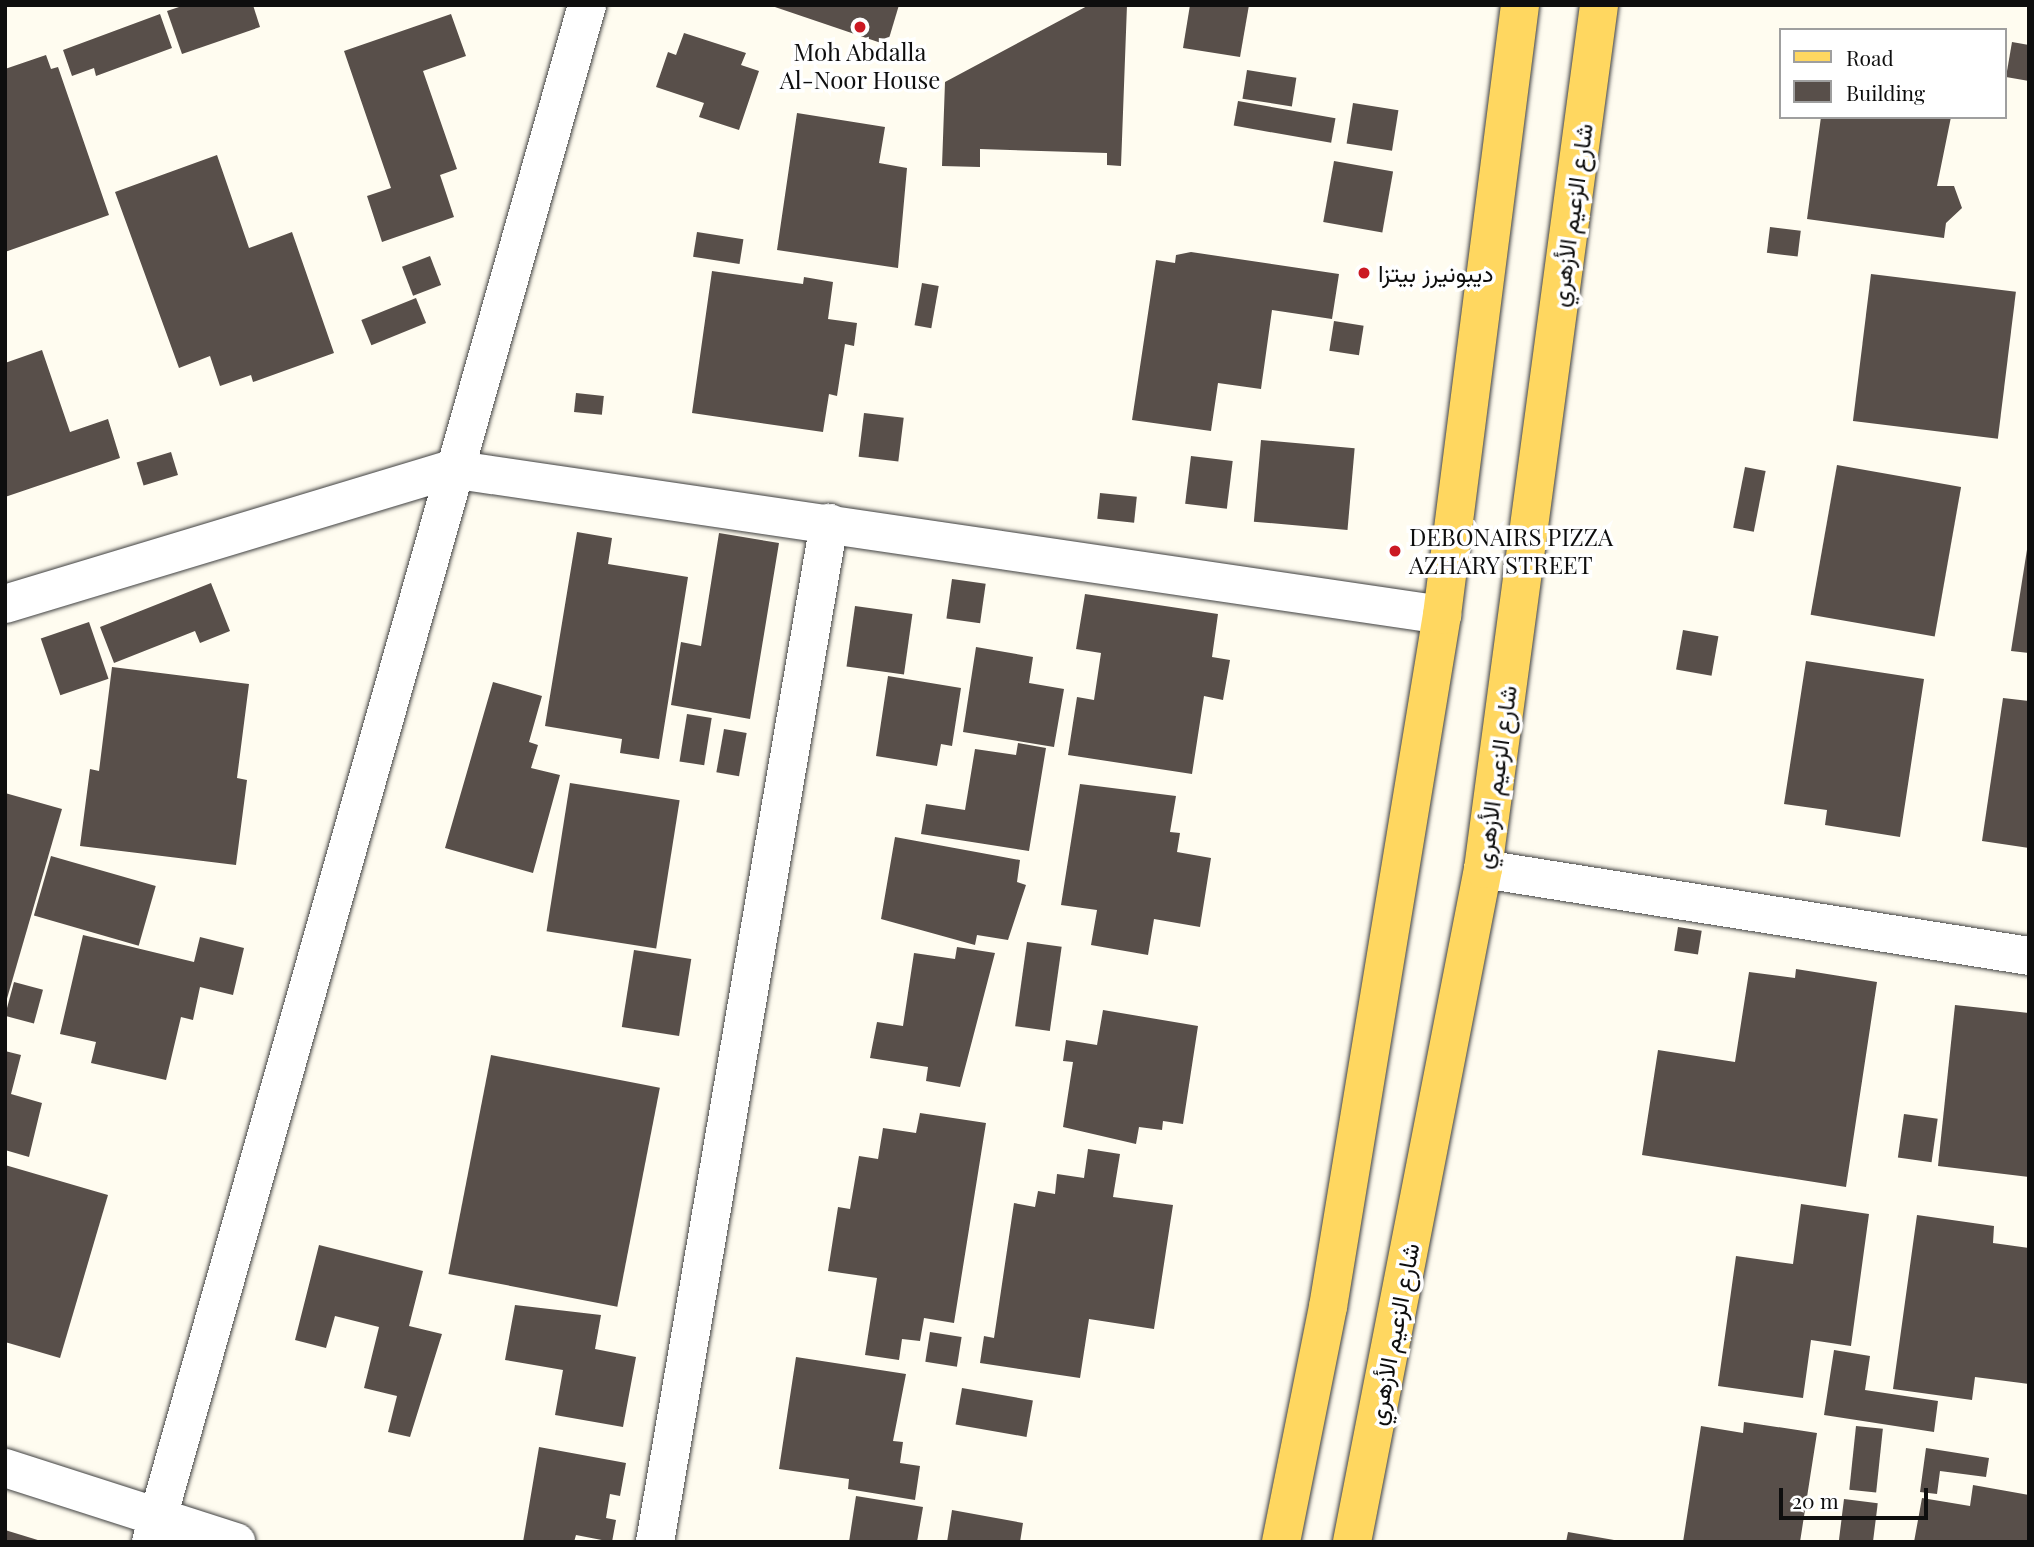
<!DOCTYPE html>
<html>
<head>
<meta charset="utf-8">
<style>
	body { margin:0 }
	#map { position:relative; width:2034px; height:1547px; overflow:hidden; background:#fffcf0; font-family:"Playfair Display",Vazirmatn,serif }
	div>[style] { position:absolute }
	.building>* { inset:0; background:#584f4a; transform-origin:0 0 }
	.roads { filter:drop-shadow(0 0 2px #414141) drop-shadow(0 0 2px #414141) }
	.minor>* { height:38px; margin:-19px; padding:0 19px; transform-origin:19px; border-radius:19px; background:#fff }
	.major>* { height:38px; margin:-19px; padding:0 19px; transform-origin:19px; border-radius:19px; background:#ffd760 }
	.dots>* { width:19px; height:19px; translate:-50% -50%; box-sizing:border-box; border:4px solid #fff; border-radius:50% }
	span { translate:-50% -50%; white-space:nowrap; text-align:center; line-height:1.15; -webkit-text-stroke:7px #fff; paint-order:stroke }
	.poi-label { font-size:24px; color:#0e0e0e }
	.left { translate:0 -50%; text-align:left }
	.street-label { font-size:24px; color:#0e0e0e }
	.frame { position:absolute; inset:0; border:7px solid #0e0e0e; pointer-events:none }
	.legend { position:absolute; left:1779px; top:28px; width:228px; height:91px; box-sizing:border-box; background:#fff; border:2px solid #9f9f9f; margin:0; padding:9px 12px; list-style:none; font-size:21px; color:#0e0e0e }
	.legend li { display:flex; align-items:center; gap:14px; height:35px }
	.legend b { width:35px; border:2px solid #9f9f9f }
	.scale { position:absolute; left:1779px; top:1488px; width:149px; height:32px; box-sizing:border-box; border:4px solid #0e0e0e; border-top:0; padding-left:9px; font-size:21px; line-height:24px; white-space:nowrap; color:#0e0e0e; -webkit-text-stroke:5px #fff; paint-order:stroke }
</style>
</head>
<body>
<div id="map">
	<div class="building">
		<i style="clip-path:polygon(185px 5px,253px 5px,260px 27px,182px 54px,167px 11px)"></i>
		<i style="clip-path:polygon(769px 5px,899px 5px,887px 45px)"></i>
		<i style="clip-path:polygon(1089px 5px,1127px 5px,1121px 166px,1107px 165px,1107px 153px,980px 149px,980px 167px,942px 166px,945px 82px)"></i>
		<i style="clip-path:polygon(1190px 5px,1249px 5px,1240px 57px,1183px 48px)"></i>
		<i style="clip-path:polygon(160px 14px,172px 48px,96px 76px,94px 68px,72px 76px,63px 50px)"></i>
		<i style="clip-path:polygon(451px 14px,466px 56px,423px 71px,457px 169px,440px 175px,454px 217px,382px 242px,367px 196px,391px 188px,344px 51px)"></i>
		<i style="clip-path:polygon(684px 33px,746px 53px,741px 65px,759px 71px,739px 130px,699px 117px,704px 103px,656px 87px,668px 52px,676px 55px)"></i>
		<i style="clip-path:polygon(2012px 42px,2029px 45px,2029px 81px,2006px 77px)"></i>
		<i style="clip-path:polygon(46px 55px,51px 69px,58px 67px,109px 215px,5px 252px,5px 69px)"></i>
		<i style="left:1247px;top:70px;width:50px;height:29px;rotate:9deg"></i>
		<i style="left:1238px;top:101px;width:99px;height:25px;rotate:10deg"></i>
		<i style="left:1353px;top:103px;width:46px;height:41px;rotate:9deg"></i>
		<i style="clip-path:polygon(797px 113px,885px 127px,879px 163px,907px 168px,898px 268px,777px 250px)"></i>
		<i style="clip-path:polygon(1821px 117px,1951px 117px,1937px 186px,1954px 186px,1962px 208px,1946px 223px,1944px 238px,1807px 219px)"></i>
		<i style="clip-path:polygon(217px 155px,249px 248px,292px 232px,334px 353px,253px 382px,251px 375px,220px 386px,210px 356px,179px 368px,115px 192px)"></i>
		<i style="left:1334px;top:161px;width:60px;height:62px;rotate:10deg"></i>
		<i style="left:1770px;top:227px;width:31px;height:26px;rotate:7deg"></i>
		<i style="left:697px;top:232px;width:47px;height:25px;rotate:9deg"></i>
		<i style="clip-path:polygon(1191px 252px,1339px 274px,1332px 319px,1272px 310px,1261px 389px,1218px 383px,1211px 431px,1132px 420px,1156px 260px,1175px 263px,1176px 255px)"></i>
		<i style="left:430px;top:256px;width:31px;height:30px;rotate:69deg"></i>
		<i style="clip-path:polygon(712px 271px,803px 284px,804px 277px,833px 282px,828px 319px,857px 323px,854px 346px,845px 344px,837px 396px,829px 394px,823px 432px,692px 413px)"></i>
		<i style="left:1871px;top:274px;width:146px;height:148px;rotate:7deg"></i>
		<i style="left:922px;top:283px;width:17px;height:43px;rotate:10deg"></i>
		<i style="left:416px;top:298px;width:27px;height:59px;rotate:68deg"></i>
		<i style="left:1334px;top:321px;width:30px;height:30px;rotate:9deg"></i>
		<i style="clip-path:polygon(42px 350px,70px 432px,108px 419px,120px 458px,5px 497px,5px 363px)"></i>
		<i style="left:576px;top:393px;width:28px;height:19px;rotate:6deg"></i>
		<i style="left:864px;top:413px;width:40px;height:44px;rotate:7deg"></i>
		<i style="left:1261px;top:440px;width:94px;height:82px;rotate:5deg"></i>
		<i style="left:171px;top:452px;width:24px;height:36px;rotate:73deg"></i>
		<i style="left:1191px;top:456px;width:42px;height:48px;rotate:7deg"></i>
		<i style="left:1837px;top:465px;width:126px;height:152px;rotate:10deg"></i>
		<i style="left:1745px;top:467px;width:21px;height:62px;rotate:11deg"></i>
		<i style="left:1100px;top:493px;width:37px;height:26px;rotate:6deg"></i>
		<i style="clip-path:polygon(577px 532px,612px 538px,608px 564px,688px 577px,659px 759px,620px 753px,622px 739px,545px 726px)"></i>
		<i style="clip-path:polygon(719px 533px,779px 543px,750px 719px,671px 705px,681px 642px,701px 646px)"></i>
		<i style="clip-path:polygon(2029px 537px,2029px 653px,2011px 651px)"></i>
		<i style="left:952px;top:579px;width:34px;height:40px;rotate:8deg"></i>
		<i style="clip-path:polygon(211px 583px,230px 631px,200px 643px,195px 631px,114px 663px,100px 627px)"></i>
		<i style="clip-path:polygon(1085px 594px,1218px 614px,1212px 657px,1230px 660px,1223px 700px,1204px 696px,1192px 774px,1068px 755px,1077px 697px,1094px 700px,1101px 653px,1076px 649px)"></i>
		<i style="left:855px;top:606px;width:58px;height:61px;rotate:8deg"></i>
		<i style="left:89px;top:622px;width:60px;height:51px;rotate:71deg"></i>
		<i style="left:1683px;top:630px;width:36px;height:40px;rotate:10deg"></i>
		<i style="clip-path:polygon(976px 647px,1033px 657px,1029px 683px,1064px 689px,1054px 747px,963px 732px)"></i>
		<i style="clip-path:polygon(1806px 661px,1924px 679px,1900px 837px,1825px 825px,1827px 810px,1784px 804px)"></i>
		<i style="clip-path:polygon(112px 667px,249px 684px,237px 778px,247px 780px,236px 865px,80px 846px,90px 769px,99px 771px)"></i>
		<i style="clip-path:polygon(888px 676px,961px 688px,952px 746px,941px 744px,937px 766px,876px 756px)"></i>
		<i style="clip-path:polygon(493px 682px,542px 696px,529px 742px,538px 745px,531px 768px,560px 775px,533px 873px,445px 848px)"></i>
		<i style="clip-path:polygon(2003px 698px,2029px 701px,2029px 848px,1982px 841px)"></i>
		<i style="left:687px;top:714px;width:25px;height:48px;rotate:9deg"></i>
		<i style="left:724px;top:729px;width:23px;height:44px;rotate:10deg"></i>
		<i style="clip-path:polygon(1018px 743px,1046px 748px,1029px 851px,921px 834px,926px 804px,965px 810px,975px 749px,1016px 755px)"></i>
		<i style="left:570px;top:783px;width:111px;height:150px;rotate:9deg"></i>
		<i style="clip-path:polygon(1080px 784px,1176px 796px,1170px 832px,1180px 833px,1177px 852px,1211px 858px,1200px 927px,1154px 919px,1148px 955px,1091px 945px,1097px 910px,1061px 905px)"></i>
		<i style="clip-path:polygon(5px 793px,62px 809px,6px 1002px,5px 1002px)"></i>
		<i style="clip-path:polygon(895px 837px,1020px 860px,1017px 882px,1026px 885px,1008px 940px,977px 935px,975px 945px,881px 919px)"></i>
		<i style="left:51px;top:856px;width:109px;height:62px;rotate:16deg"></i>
		<i style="left:1678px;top:927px;width:24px;height:24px;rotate:9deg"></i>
		<i style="clip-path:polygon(83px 935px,194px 962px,200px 937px,244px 948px,233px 995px,200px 987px,193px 1020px,181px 1017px,166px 1080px,91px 1063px,96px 1042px,60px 1034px)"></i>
		<i style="left:1027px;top:942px;width:35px;height:85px;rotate:8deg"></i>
		<i style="clip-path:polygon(957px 947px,995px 953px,960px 1087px,926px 1081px,928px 1067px,870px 1058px,877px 1022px,903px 1026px,914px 953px,955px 959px)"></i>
		<i style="left:634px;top:950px;width:58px;height:78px;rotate:9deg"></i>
		<i style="clip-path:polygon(1796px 969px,1877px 982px,1846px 1187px,1642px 1155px,1658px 1050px,1735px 1062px,1749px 972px,1795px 978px)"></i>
		<i style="left:14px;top:982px;width:30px;height:35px;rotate:15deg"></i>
		<i style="clip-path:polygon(1955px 1005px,2029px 1013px,2029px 1177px,1938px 1166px)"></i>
		<i style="clip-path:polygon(1103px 1010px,1198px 1026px,1183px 1124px,1163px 1121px,1162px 1130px,1139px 1127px,1136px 1144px,1063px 1127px,1073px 1062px,1063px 1061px,1066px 1040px,1097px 1045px)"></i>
		<i style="clip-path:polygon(5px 1051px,21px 1055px,11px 1094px,42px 1103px,29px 1157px,5px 1150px)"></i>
		<i style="left:491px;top:1055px;width:172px;height:223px;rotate:11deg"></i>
		<i style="clip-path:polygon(920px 1113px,986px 1123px,954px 1323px,924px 1318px,920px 1341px,902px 1339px,899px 1360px,865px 1355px,877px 1278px,828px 1271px,838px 1207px,850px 1209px,859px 1156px,878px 1159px,883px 1128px,916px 1133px)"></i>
		<i style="left:1904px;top:1114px;width:34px;height:44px;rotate:8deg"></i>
		<i style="clip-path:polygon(1088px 1149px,1120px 1154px,1113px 1197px,1173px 1205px,1154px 1329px,1089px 1319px,1080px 1378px,980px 1363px,984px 1336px,994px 1338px,1014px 1203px,1035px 1207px,1038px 1191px,1055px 1194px,1057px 1174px,1084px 1178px)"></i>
		<i style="clip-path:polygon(5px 1165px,108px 1195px,60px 1358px,5px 1342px)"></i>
		<i style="clip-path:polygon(1801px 1204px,1869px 1214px,1851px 1346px,1811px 1340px,1803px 1398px,1718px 1386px,1736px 1256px,1793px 1264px)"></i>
		<i style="clip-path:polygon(1917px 1215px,1994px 1226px,1993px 1243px,2029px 1248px,2029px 1384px,1975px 1377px,1972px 1400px,1893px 1389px)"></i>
		<i style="clip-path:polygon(319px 1245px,423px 1271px,409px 1326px,442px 1334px,410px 1437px,388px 1432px,397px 1396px,364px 1388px,379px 1327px,335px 1316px,326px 1348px,295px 1340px)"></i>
		<i style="clip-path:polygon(515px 1305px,601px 1315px,595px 1349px,636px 1357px,623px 1427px,555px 1415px,563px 1370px,505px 1360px)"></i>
		<i style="left:930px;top:1332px;width:32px;height:30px;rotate:9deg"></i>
		<i style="clip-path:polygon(1834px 1350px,1870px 1356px,1865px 1390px,1938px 1401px,1934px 1432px,1824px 1415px)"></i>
		<i style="clip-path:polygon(796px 1357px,906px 1374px,893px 1441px,903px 1442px,900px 1463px,920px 1466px,915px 1500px,848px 1489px,849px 1479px,779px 1469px)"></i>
		<i style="left:962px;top:1388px;width:72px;height:37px;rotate:10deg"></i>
		<i style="clip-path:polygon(1744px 1422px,1817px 1433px,1800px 1542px,1683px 1542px,1701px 1426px,1743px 1433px)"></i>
		<i style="left:1856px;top:1426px;width:27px;height:64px;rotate:6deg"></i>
		<i style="clip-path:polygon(539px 1447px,626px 1463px,620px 1496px,610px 1494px,606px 1518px,616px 1520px,612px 1542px,576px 1535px,574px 1542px,523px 1542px)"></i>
		<i style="clip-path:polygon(1926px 1448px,1989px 1458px,1986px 1477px,1940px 1471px,1937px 1494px,1920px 1492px)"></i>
		<i style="clip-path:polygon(1973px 1485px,2029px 1495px,2029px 1542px,1914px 1542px,1922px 1498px,1970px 1506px)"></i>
		<i style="clip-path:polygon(856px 1496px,923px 1507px,917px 1542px,849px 1542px)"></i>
		<i style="left:1844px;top:1499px;width:34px;height:43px;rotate:7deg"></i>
		<i style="clip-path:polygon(952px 1510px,1023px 1523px,1020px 1542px,947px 1542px)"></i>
		<i style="clip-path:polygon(5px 1530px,41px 1541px,41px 1542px,5px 1542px)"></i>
		<i style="clip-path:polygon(1568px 1532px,1614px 1540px,1614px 1542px,1566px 1542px)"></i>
	</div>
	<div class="roads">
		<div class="minor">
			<i style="left:5px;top:604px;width:466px;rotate:-16.8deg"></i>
			<i style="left:451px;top:469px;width:1002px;rotate:8.38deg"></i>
			<i style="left:1483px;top:869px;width:553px;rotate:9.05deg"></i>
			<i style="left:5px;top:1468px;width:243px;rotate:17.8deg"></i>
			<i style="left:151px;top:1542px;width:1598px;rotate:-74.16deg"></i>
			<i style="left:655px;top:1542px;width:1034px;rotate:-80.31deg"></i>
		</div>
		<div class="major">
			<i style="left:1281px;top:1542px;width:240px;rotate:-78.7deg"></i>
			<i style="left:1328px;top:1307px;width:701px;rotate:-80.65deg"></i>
			<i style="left:1442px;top:615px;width:615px;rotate:-82.71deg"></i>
			<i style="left:1352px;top:1542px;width:686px;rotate:-78.99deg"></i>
			<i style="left:1483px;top:869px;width:872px;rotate:-82.35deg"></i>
		</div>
	</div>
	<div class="dots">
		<i style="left:860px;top:27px;background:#cb1923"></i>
		<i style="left:1364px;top:273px;background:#cb1923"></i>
		<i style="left:1395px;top:551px;background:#cb1923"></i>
	</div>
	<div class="poi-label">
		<span style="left:860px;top:66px">Moh Abdalla<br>Al-Noor House</span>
		<span class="left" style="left:1378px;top:273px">ديبونيرز بيتزا</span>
		<span class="left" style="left:1409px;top:551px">DEBONAIRS PIZZA<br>AZHARY STREET</span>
	</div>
	<div class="street-label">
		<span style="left:1571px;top:215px;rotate:-82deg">شارع الزعيم الأزهري</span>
		<span style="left:1495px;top:777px;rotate:-82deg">شارع الزعيم الأزهري</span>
		<span style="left:1393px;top:1334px;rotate:-79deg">شارع الزعيم الأزهري</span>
	</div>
	<div class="frame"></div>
	<ul class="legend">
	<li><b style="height:9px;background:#ffd760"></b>Road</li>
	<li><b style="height:19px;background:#584f4a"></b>Building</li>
	</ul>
	<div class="scale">20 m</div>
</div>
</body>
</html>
